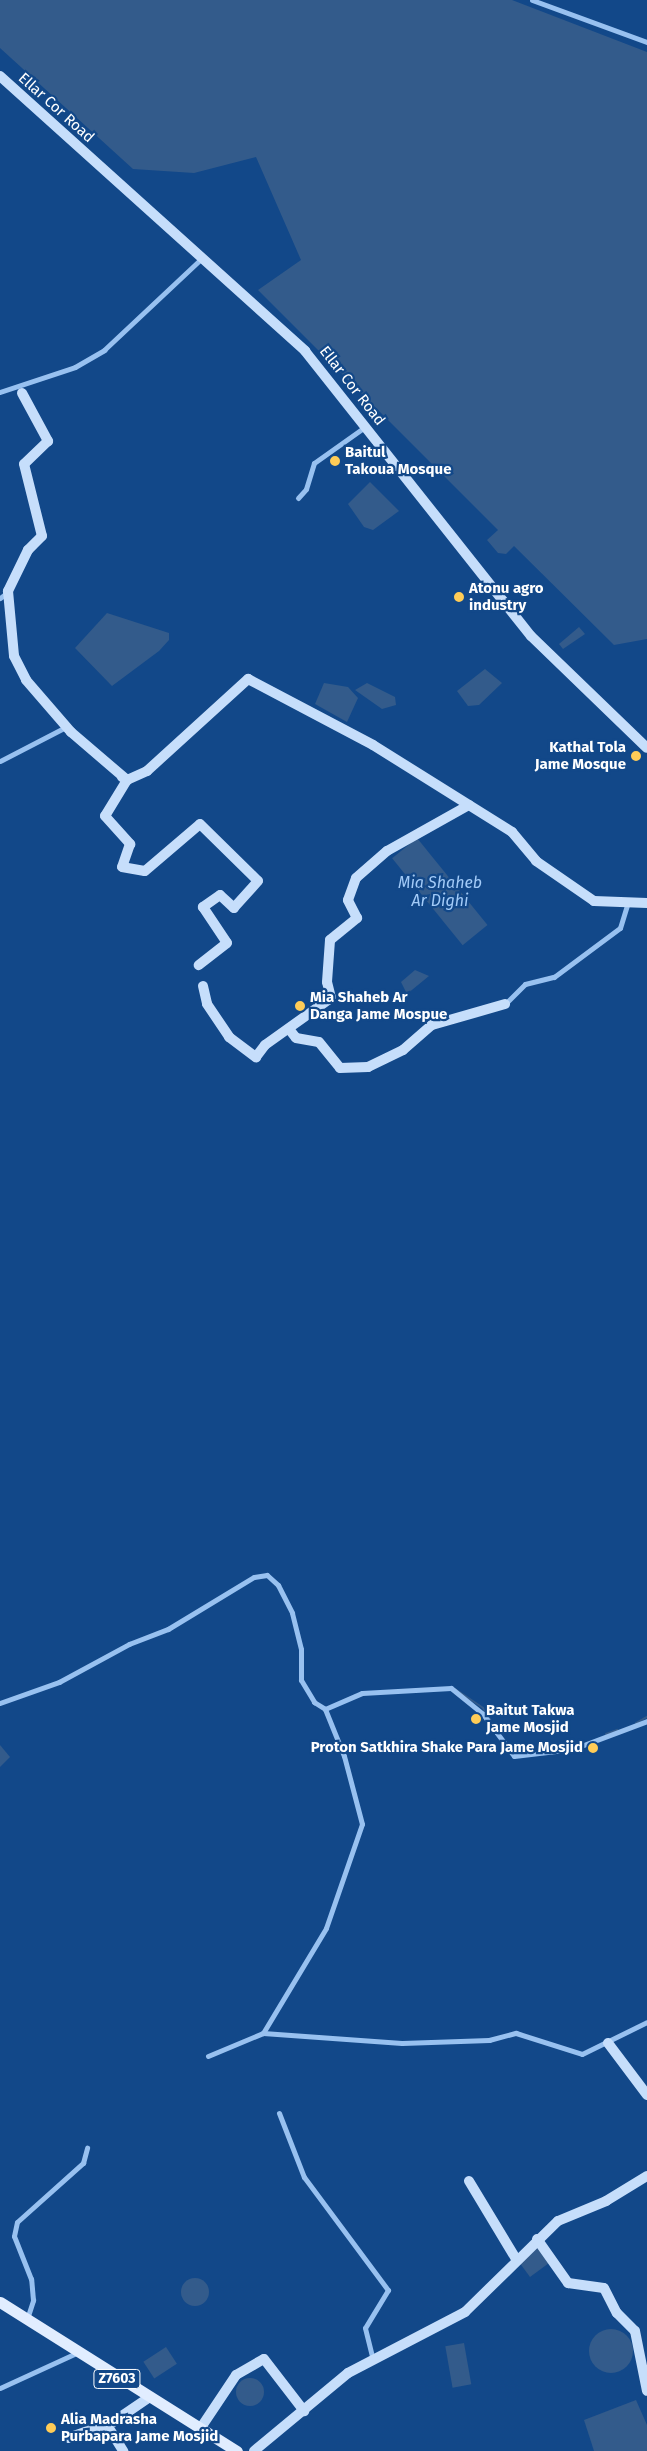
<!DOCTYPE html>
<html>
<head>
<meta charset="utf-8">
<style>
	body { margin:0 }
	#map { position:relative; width:647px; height:2451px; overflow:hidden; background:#124889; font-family:"Fira Sans",sans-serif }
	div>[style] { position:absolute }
	.water>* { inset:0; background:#335b8b; transform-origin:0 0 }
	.round { border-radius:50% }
	.stream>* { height:2px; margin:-1px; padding:0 1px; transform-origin:1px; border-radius:1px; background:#335b8b }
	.street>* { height:5px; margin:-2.5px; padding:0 2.5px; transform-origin:2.5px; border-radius:2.5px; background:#98c1f0 }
	.secondary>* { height:10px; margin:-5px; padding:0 5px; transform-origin:5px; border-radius:5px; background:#c6defb }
	.primary>* { height:11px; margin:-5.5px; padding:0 5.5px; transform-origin:5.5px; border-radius:5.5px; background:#e1edff }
	.dots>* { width:14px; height:14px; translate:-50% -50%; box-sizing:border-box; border:2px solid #124889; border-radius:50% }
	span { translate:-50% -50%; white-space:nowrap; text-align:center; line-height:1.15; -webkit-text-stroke:4.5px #124889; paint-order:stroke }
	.shield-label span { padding:1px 4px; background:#124889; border:1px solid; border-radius:4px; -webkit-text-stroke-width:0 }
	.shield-label { font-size:14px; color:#fff; font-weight:700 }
	.street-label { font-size:15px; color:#fff }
	.poi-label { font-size:15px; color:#fff; font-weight:700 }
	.left { translate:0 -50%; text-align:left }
	.right { translate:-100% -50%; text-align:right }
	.water-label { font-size:16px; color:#a3cbf8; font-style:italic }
</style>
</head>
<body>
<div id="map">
	<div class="water">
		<i style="clip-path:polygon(0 0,512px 0,647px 52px,647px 639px,614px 645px,514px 546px,506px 554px,498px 553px,487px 540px,498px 530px,258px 290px,301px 260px,256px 157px,194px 173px,133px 169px,0 48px)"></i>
		<i style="clip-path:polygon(370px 482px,399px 511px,373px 530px,364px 527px,348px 504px)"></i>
		<i style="clip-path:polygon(107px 613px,169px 633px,169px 640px,159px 651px,112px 686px,75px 648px)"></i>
		<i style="clip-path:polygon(579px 627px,585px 634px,563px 649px,559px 644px)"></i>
		<i style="clip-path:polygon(485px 669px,502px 683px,479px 705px,468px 706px,457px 691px)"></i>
		<i style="clip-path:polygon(324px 683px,348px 687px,358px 698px,347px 722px,315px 704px)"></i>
		<i style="clip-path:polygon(367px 683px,395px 697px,396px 705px,382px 709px,355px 690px)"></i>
		<i style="left:417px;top:838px;width:112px;height:32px;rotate:51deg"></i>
		<i style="clip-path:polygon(415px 970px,429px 976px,407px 994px,401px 982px)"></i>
		<i style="clip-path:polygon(0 1745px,10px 1757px,0 1767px)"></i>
		<i style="clip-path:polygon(536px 2245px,549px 2263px,530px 2277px,519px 2262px)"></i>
		<i class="round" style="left:181px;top:2278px;width:28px;height:28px"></i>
		<i class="round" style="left:589px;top:2329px;width:44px;height:44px"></i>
		<i style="left:464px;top:2343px;width:42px;height:19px;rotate:80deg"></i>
		<i style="left:166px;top:2347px;width:20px;height:27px;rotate:57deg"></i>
		<i class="round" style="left:236px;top:2378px;width:28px;height:28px"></i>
		<i style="clip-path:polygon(636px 2400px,647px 2425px,647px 2451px,594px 2451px,584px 2420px)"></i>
	</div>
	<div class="stream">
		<i style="left:455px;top:1689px;width:34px;rotate:34deg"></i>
		<i style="left:483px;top:1708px;width:15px;rotate:58deg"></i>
		<i style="left:636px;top:1723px;width:13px;rotate:-29deg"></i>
		<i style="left:606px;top:1734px;width:12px;rotate:-20deg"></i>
		<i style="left:565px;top:1748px;width:13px;rotate:-13deg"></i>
	</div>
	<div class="street">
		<i style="left:532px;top:0;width:122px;rotate:20.1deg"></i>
		<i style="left:0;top:392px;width:79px;rotate:-18.4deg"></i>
		<i style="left:75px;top:367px;width:34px;rotate:-30deg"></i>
		<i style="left:104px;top:350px;width:134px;rotate:-43.2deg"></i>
		<i style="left:298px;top:498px;width:12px;rotate:-48deg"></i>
		<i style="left:306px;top:489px;width:27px;rotate:-73deg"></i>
		<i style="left:314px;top:463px;width:64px;rotate:-35.4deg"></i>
		<i style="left:0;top:598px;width:10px;rotate:-37deg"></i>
		<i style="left:0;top:761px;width:74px;rotate:-27.3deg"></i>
		<i style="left:505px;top:1004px;width:28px;rotate:-45deg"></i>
		<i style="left:525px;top:984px;width:30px;rotate:-14deg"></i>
		<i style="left:554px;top:977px;width:82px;rotate:-36.6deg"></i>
		<i style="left:620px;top:928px;width:27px;rotate:-73deg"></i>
		<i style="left:0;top:1703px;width:63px;rotate:-19.6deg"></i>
		<i style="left:59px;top:1682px;width:80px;rotate:-28.5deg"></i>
		<i style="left:129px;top:1644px;width:42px;rotate:-21deg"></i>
		<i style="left:168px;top:1629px;width:100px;rotate:-31.2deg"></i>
		<i style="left:254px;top:1577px;width:13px;rotate:-9deg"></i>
		<i style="left:267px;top:1575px;width:15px;rotate:42deg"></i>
		<i style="left:278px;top:1585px;width:31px;rotate:63deg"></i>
		<i style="left:292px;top:1613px;width:37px;rotate:76deg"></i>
		<i style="left:301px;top:1649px;width:31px;rotate:90deg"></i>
		<i style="left:301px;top:1680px;width:26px;rotate:59deg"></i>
		<i style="left:314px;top:1702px;width:13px;rotate:32deg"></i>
		<i style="left:325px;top:1709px;width:40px;rotate:-23.4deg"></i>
		<i style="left:362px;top:1693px;width:89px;rotate:-3.2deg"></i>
		<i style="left:451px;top:1688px;width:41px;rotate:39.1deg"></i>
		<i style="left:483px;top:1714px;width:52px;rotate:53.6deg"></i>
		<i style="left:514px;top:1756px;width:59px;rotate:-6.8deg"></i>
		<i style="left:573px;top:1749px;width:79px;rotate:-20.7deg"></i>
		<i style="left:263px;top:2033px;width:122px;rotate:-59deg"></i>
		<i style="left:326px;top:1928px;width:110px;rotate:-70.9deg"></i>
		<i style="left:362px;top:1824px;width:70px;rotate:-104.8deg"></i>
		<i style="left:344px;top:1756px;width:51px;rotate:-112deg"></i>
		<i style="left:208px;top:2056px;width:60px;rotate:-22.7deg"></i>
		<i style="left:263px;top:2033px;width:139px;rotate:4.1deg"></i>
		<i style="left:402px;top:2043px;width:87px;rotate:-2deg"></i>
		<i style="left:489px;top:2040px;width:28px;rotate:-15deg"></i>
		<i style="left:516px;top:2033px;width:69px;rotate:17.7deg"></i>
		<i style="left:582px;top:2054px;width:72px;rotate:-26.2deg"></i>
		<i style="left:279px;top:2113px;width:69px;rotate:68.7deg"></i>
		<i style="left:304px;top:2177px;width:141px;rotate:53.4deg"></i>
		<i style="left:388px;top:2290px;width:44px;rotate:121.2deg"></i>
		<i style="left:365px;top:2328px;width:32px;rotate:76deg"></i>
		<i style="left:27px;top:2319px;width:20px;rotate:-72deg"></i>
		<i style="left:33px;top:2300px;width:21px;rotate:-95deg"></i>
		<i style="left:31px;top:2279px;width:46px;rotate:-111.6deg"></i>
		<i style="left:14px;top:2236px;width:14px;rotate:-78deg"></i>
		<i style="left:17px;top:2222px;width:89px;rotate:-41.8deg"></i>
		<i style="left:83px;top:2163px;width:16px;rotate:-75deg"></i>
		<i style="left:0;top:2388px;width:84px;rotate:-24.7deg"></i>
	</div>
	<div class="secondary">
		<i style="left:0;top:76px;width:411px;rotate:42deg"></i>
		<i style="left:305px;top:351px;width:364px;rotate:51.6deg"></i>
		<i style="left:531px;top:636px;width:161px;rotate:44deg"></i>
		<i style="left:22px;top:393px;width:55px;rotate:61.6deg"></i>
		<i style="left:48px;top:441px;width:33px;rotate:136deg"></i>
		<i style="left:24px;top:464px;width:74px;rotate:76deg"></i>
		<i style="left:42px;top:536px;width:20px;rotate:135deg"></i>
		<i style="left:28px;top:550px;width:46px;rotate:116deg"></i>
		<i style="left:8px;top:591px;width:65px;rotate:84.7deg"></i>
		<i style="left:14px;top:656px;width:27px;rotate:63deg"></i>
		<i style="left:26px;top:680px;width:69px;rotate:49.1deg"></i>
		<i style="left:71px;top:732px;width:74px;rotate:40.6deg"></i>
		<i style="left:127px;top:780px;width:22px;rotate:-24deg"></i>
		<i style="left:147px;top:771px;width:137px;rotate:-42.3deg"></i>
		<i style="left:248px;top:679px;width:141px;rotate:27.8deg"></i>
		<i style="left:373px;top:745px;width:164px;rotate:32deg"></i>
		<i style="left:512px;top:832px;width:38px;rotate:50deg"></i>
		<i style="left:536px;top:861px;width:70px;rotate:34.6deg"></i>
		<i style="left:594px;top:901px;width:53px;rotate:2.2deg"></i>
		<i style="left:122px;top:777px;width:6px;rotate:31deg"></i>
		<i style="left:127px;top:780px;width:42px;rotate:121.4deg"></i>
		<i style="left:105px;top:816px;width:38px;rotate:48deg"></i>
		<i style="left:130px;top:844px;width:24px;rotate:109deg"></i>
		<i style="left:122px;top:867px;width:23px;rotate:10deg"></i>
		<i style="left:145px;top:871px;width:72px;rotate:-40.5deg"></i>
		<i style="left:200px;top:824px;width:81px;rotate:44.5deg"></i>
		<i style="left:258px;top:881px;width:36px;rotate:132deg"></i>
		<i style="left:234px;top:908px;width:19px;rotate:-137deg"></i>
		<i style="left:220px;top:895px;width:21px;rotate:145deg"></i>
		<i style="left:203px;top:907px;width:43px;rotate:56.3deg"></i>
		<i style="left:227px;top:943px;width:36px;rotate:142deg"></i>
		<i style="left:203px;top:986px;width:18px;rotate:77deg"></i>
		<i style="left:207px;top:1004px;width:40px;rotate:56deg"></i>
		<i style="left:229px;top:1037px;width:34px;rotate:37deg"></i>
		<i style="left:256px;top:1057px;width:15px;rotate:-53deg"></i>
		<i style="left:265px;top:1045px;width:81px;rotate:-35.5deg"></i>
		<i style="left:331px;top:998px;width:16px;rotate:-104deg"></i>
		<i style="left:327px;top:982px;width:42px;rotate:-85.9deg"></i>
		<i style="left:330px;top:940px;width:35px;rotate:-39deg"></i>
		<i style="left:357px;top:918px;width:20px;rotate:-117deg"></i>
		<i style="left:348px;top:900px;width:23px;rotate:-70deg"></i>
		<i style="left:356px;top:878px;width:41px;rotate:-41.1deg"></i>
		<i style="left:387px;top:851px;width:94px;rotate:-29.3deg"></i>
		<i style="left:289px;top:1029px;width:11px;rotate:52deg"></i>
		<i style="left:296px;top:1038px;width:23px;rotate:10deg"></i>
		<i style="left:319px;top:1042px;width:33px;rotate:51deg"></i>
		<i style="left:340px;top:1068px;width:28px;rotate:-2deg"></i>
		<i style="left:368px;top:1067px;width:39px;rotate:-26deg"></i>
		<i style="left:403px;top:1050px;width:38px;rotate:-41deg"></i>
		<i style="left:432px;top:1025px;width:76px;rotate:-16deg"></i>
		<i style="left:608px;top:2043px;width:65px;rotate:53.1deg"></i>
		<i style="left:469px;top:2181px;width:91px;rotate:58.9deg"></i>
		<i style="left:537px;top:2239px;width:54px;rotate:54.8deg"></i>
		<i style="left:568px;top:2283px;width:36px;rotate:8deg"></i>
		<i style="left:604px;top:2288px;width:28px;rotate:63deg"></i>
		<i style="left:617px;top:2313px;width:25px;rotate:45deg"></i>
		<i style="left:635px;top:2331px;width:61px;rotate:78.7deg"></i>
		<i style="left:107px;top:2425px;width:31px;rotate:58deg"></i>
		<i style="left:200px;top:2429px;width:65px;rotate:-56.3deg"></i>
		<i style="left:236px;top:2375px;width:32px;rotate:-30deg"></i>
		<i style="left:264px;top:2359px;width:66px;rotate:52.4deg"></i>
		<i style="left:68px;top:2438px;width:48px;rotate:-19.6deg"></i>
		<i style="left:113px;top:2422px;width:42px;rotate:-34.4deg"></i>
		<i style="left:254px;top:2451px;width:122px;rotate:-39.7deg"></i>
		<i style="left:348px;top:2373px;width:132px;rotate:-27.5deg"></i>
		<i style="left:465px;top:2312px;width:130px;rotate:-44.4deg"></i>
		<i style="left:558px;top:2221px;width:52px;rotate:-22.6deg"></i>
		<i style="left:606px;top:2201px;width:48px;rotate:-31.4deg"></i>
	</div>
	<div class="primary">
		<i style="left:0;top:2302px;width:280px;rotate:32.2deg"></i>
	</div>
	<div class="dots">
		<i style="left:335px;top:461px;background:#ffcc57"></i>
		<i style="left:459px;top:597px;background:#ffcc57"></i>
		<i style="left:636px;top:756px;background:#ffcc57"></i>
		<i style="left:300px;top:1006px;background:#ffcc57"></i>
		<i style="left:476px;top:1719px;background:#ffcc57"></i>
		<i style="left:593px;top:1748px;background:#ffcc57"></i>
		<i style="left:51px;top:2428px;background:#ffcc57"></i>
	</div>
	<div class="shield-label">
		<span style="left:117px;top:2379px">Z7603</span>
	</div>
	<div class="street-label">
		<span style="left:56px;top:108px;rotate:42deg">Ellar Cor Road</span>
		<span style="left:352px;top:386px;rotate:52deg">Ellar Cor Road</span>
	</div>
	<div class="poi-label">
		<span class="left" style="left:345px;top:461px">Baitul<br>Takoua Mosque</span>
		<span class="left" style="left:469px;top:597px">Atonu agro<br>industry</span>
		<span class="right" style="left:626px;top:756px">Kathal Tola<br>Jame Mosque</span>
		<span class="left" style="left:310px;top:1006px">Mia Shaheb Ar<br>Danga Jame Mospue</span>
		<span class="left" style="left:486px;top:1719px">Baitut Takwa<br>Jame Mosjid</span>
		<span class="right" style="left:583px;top:1748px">Proton Satkhira Shake Para Jame Mosjid</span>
		<span class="left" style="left:61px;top:2428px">Alia Madrasha<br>Purbapara Jame Mosjid</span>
	</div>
	<div class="water-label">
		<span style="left:440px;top:892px">Mia Shaheb<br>Ar Dighi</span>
	</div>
</div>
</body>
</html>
